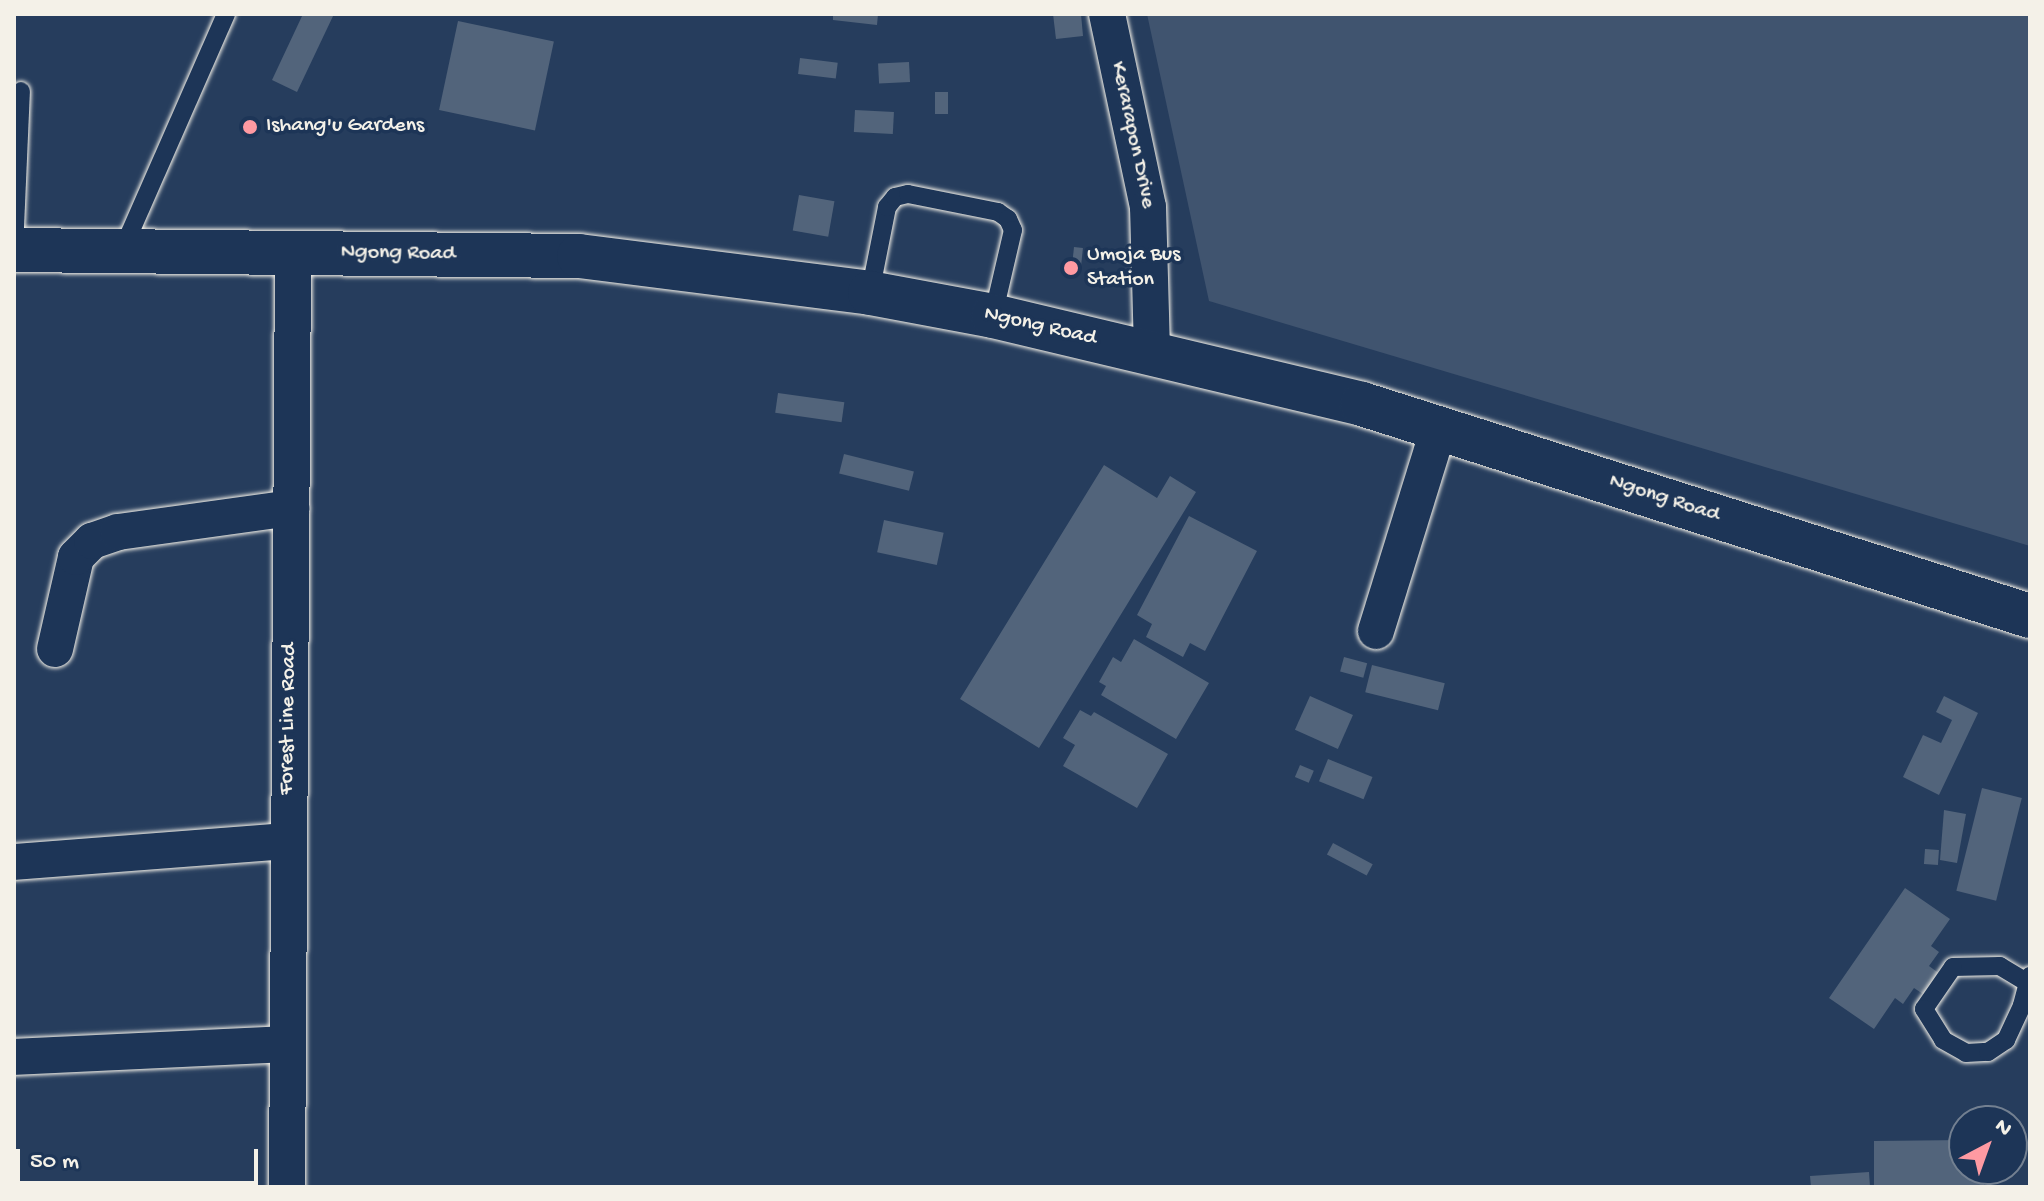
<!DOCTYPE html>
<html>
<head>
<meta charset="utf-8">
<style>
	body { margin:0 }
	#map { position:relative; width:2044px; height:1201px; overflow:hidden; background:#263d5d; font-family:"Gochi Hand",sans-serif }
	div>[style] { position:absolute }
	.green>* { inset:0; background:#40546f }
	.building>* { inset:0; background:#52647b; transform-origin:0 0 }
	.roads { filter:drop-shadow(0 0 2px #f4f1e8) drop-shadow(0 0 2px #f4f1e8) }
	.lane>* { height:18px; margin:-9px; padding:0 9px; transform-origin:9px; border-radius:9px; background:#1d3557 }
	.street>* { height:36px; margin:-18px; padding:0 18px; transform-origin:18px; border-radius:18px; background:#1d3557 }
	.secondary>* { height:44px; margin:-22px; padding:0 22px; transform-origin:22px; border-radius:22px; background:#1d3557 }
	.dots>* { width:22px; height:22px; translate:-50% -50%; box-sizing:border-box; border:4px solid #1d3557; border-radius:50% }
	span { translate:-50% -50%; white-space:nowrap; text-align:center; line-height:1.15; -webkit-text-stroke:7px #1d3557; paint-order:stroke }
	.poi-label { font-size:22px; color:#f4f1e8 }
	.left { translate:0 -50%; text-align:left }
	.street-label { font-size:22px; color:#f4f1e8 }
	.frame { position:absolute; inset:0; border:16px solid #f4f1e8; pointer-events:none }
	.north { position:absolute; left:1948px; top:1105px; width:80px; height:80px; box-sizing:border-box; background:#1d3557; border:2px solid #738091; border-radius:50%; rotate:41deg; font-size:22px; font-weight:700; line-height:32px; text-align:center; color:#f4f1e8 }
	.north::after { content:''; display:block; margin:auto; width:28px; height:36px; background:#ff9aa2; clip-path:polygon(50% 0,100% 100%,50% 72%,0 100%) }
	.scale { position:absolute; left:16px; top:1149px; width:242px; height:36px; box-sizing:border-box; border:4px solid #f4f1e8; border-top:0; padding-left:10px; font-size:24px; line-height:28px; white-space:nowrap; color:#f4f1e8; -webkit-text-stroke:6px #1d3557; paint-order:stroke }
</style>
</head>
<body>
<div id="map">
	<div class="green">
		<i style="clip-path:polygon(1147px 14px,2030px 14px,2030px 546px,1209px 301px)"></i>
	</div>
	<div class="building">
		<i style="clip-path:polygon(303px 14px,334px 14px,297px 92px,272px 80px)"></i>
		<i style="clip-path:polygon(833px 14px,878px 14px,877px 25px,833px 20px)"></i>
		<i style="clip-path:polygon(1053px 14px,1081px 14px,1083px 36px,1056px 39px)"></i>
		<i style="left:458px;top:21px;width:98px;height:91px;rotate:12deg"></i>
		<i style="left:800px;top:58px;width:38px;height:16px;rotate:7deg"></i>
		<i style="left:909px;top:62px;width:20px;height:31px;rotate:87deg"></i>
		<i style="left:935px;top:92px;width:13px;height:22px"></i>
		<i style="left:855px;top:110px;width:39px;height:22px;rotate:3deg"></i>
		<i style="left:799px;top:195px;width:36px;height:36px;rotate:10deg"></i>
		<i style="left:1074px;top:247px;width:9px;height:25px;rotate:6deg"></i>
		<i style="left:778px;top:393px;width:67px;height:20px;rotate:8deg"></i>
		<i style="left:844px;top:454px;width:72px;height:20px;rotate:14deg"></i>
		<i style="clip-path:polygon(1104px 465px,1157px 498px,1170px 476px,1196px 492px,1039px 748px,960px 699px)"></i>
		<i style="clip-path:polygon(1189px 516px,1257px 551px,1205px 651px,1190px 643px,1183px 657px,1146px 637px,1152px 624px,1137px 615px)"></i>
		<i style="left:884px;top:520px;width:61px;height:33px;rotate:12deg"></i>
		<i style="clip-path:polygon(1134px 639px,1209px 683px,1176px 739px,1101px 695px,1106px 686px,1099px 682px,1113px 657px,1121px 662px)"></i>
		<i style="left:1344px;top:657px;width:24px;height:15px;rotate:15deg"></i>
		<i style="left:1372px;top:665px;width:75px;height:28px;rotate:14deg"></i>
		<i style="left:1310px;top:696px;width:47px;height:37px;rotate:24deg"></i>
		<i style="clip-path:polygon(1944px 696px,1978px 713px,1939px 795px,1903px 777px,1923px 735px,1941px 743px,1952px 720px,1936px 712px)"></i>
		<i style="clip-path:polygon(1080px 710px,1091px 716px,1094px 712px,1168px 754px,1137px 808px,1063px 766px,1075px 745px,1063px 738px)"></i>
		<i style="left:1328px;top:759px;width:48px;height:24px;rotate:22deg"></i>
		<i style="left:1300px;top:765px;width:15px;height:13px;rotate:23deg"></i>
		<i style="left:1982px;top:788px;width:41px;height:106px;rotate:14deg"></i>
		<i style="clip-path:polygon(1944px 810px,1966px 814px,1957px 863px,1940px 860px)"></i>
		<i style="left:1333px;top:843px;width:45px;height:13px;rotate:28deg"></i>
		<i style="left:1925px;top:849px;width:14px;height:15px;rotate:4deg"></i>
		<i style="clip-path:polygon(1905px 888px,1950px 919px,1931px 946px,1939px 952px,1929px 966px,1940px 974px,1926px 996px,1914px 988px,1903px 1004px,1895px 998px,1874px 1029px,1829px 998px)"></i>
		<i style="clip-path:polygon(1964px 1140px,1964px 1169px,1984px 1169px,1984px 1187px,1874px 1187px,1874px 1141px)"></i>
		<i style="clip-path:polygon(1869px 1172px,1870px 1187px,1811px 1187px,1810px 1176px)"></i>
	</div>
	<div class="roads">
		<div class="lane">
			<i style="left:14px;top:250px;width:159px;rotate:-87.5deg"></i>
			<i style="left:122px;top:251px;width:259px;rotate:-66.3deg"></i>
			<i style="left:870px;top:293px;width:88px;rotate:-78.8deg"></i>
			<i style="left:887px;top:207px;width:13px;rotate:-51deg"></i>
			<i style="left:895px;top:197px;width:13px;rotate:-13deg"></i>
			<i style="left:908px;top:194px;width:92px;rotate:11.3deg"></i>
			<i style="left:998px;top:212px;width:12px;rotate:35deg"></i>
			<i style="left:1008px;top:219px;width:12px;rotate:66deg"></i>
			<i style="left:1013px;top:230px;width:88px;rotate:103.1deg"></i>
			<i style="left:2028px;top:983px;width:33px;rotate:-149deg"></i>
			<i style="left:2000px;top:966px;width:47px;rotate:178.8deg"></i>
			<i style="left:1953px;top:967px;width:51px;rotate:124.6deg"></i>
			<i style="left:1924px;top:1009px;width:36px;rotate:58deg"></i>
			<i style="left:1943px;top:1040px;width:26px;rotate:29deg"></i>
			<i style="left:1966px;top:1053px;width:22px;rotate:-3deg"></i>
			<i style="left:1988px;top:1052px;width:22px;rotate:-34deg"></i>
			<i style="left:2006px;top:1040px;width:38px;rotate:-65deg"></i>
			<i style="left:2022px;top:1005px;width:30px;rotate:-75deg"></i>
		</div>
		<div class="street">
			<i style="left:1107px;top:14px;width:197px;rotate:78deg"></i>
			<i style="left:1148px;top:207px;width:145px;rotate:88.4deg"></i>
			<i style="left:1376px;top:631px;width:214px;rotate:-72.8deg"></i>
			<i style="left:55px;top:649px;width:94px;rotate:-77.1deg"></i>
			<i style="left:76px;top:557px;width:23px;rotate:-45deg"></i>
			<i style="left:92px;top:541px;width:28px;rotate:-19deg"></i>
			<i style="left:118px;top:532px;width:175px;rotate:-7.9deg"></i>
			<i style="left:14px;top:862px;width:275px;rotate:-4.4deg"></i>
			<i style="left:14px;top:1057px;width:272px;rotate:-2.7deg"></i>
			<i style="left:287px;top:1187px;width:935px;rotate:-89.63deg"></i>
		</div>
		<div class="secondary">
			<i style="left:14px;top:250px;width:565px;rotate:0.61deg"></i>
			<i style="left:579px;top:256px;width:293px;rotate:7.2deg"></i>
			<i style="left:870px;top:293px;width:125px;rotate:10.6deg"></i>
			<i style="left:993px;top:316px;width:379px;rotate:13.4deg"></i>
			<i style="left:1362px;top:404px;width:701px;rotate:17.61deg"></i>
		</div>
	</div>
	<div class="dots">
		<i style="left:250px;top:127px;background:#ff9aa2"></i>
		<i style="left:1071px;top:268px;background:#ff9aa2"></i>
	</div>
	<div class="poi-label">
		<span class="left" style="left:266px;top:127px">Ishang'u Gardens</span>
		<span class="left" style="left:1087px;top:268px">Umoja Bus<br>Station</span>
	</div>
	<div class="street-label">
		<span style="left:1132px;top:135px;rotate:78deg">Kerarapon Drive</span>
		<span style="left:398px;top:254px;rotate:1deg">Ngong Road</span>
		<span style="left:1040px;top:327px;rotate:13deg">Ngong Road</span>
		<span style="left:1664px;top:499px;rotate:18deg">Ngong Road</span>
		<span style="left:289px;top:719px;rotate:-89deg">Forest Line Road</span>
	</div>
	<div class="frame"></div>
	<div class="north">N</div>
	<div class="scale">50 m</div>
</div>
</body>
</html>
